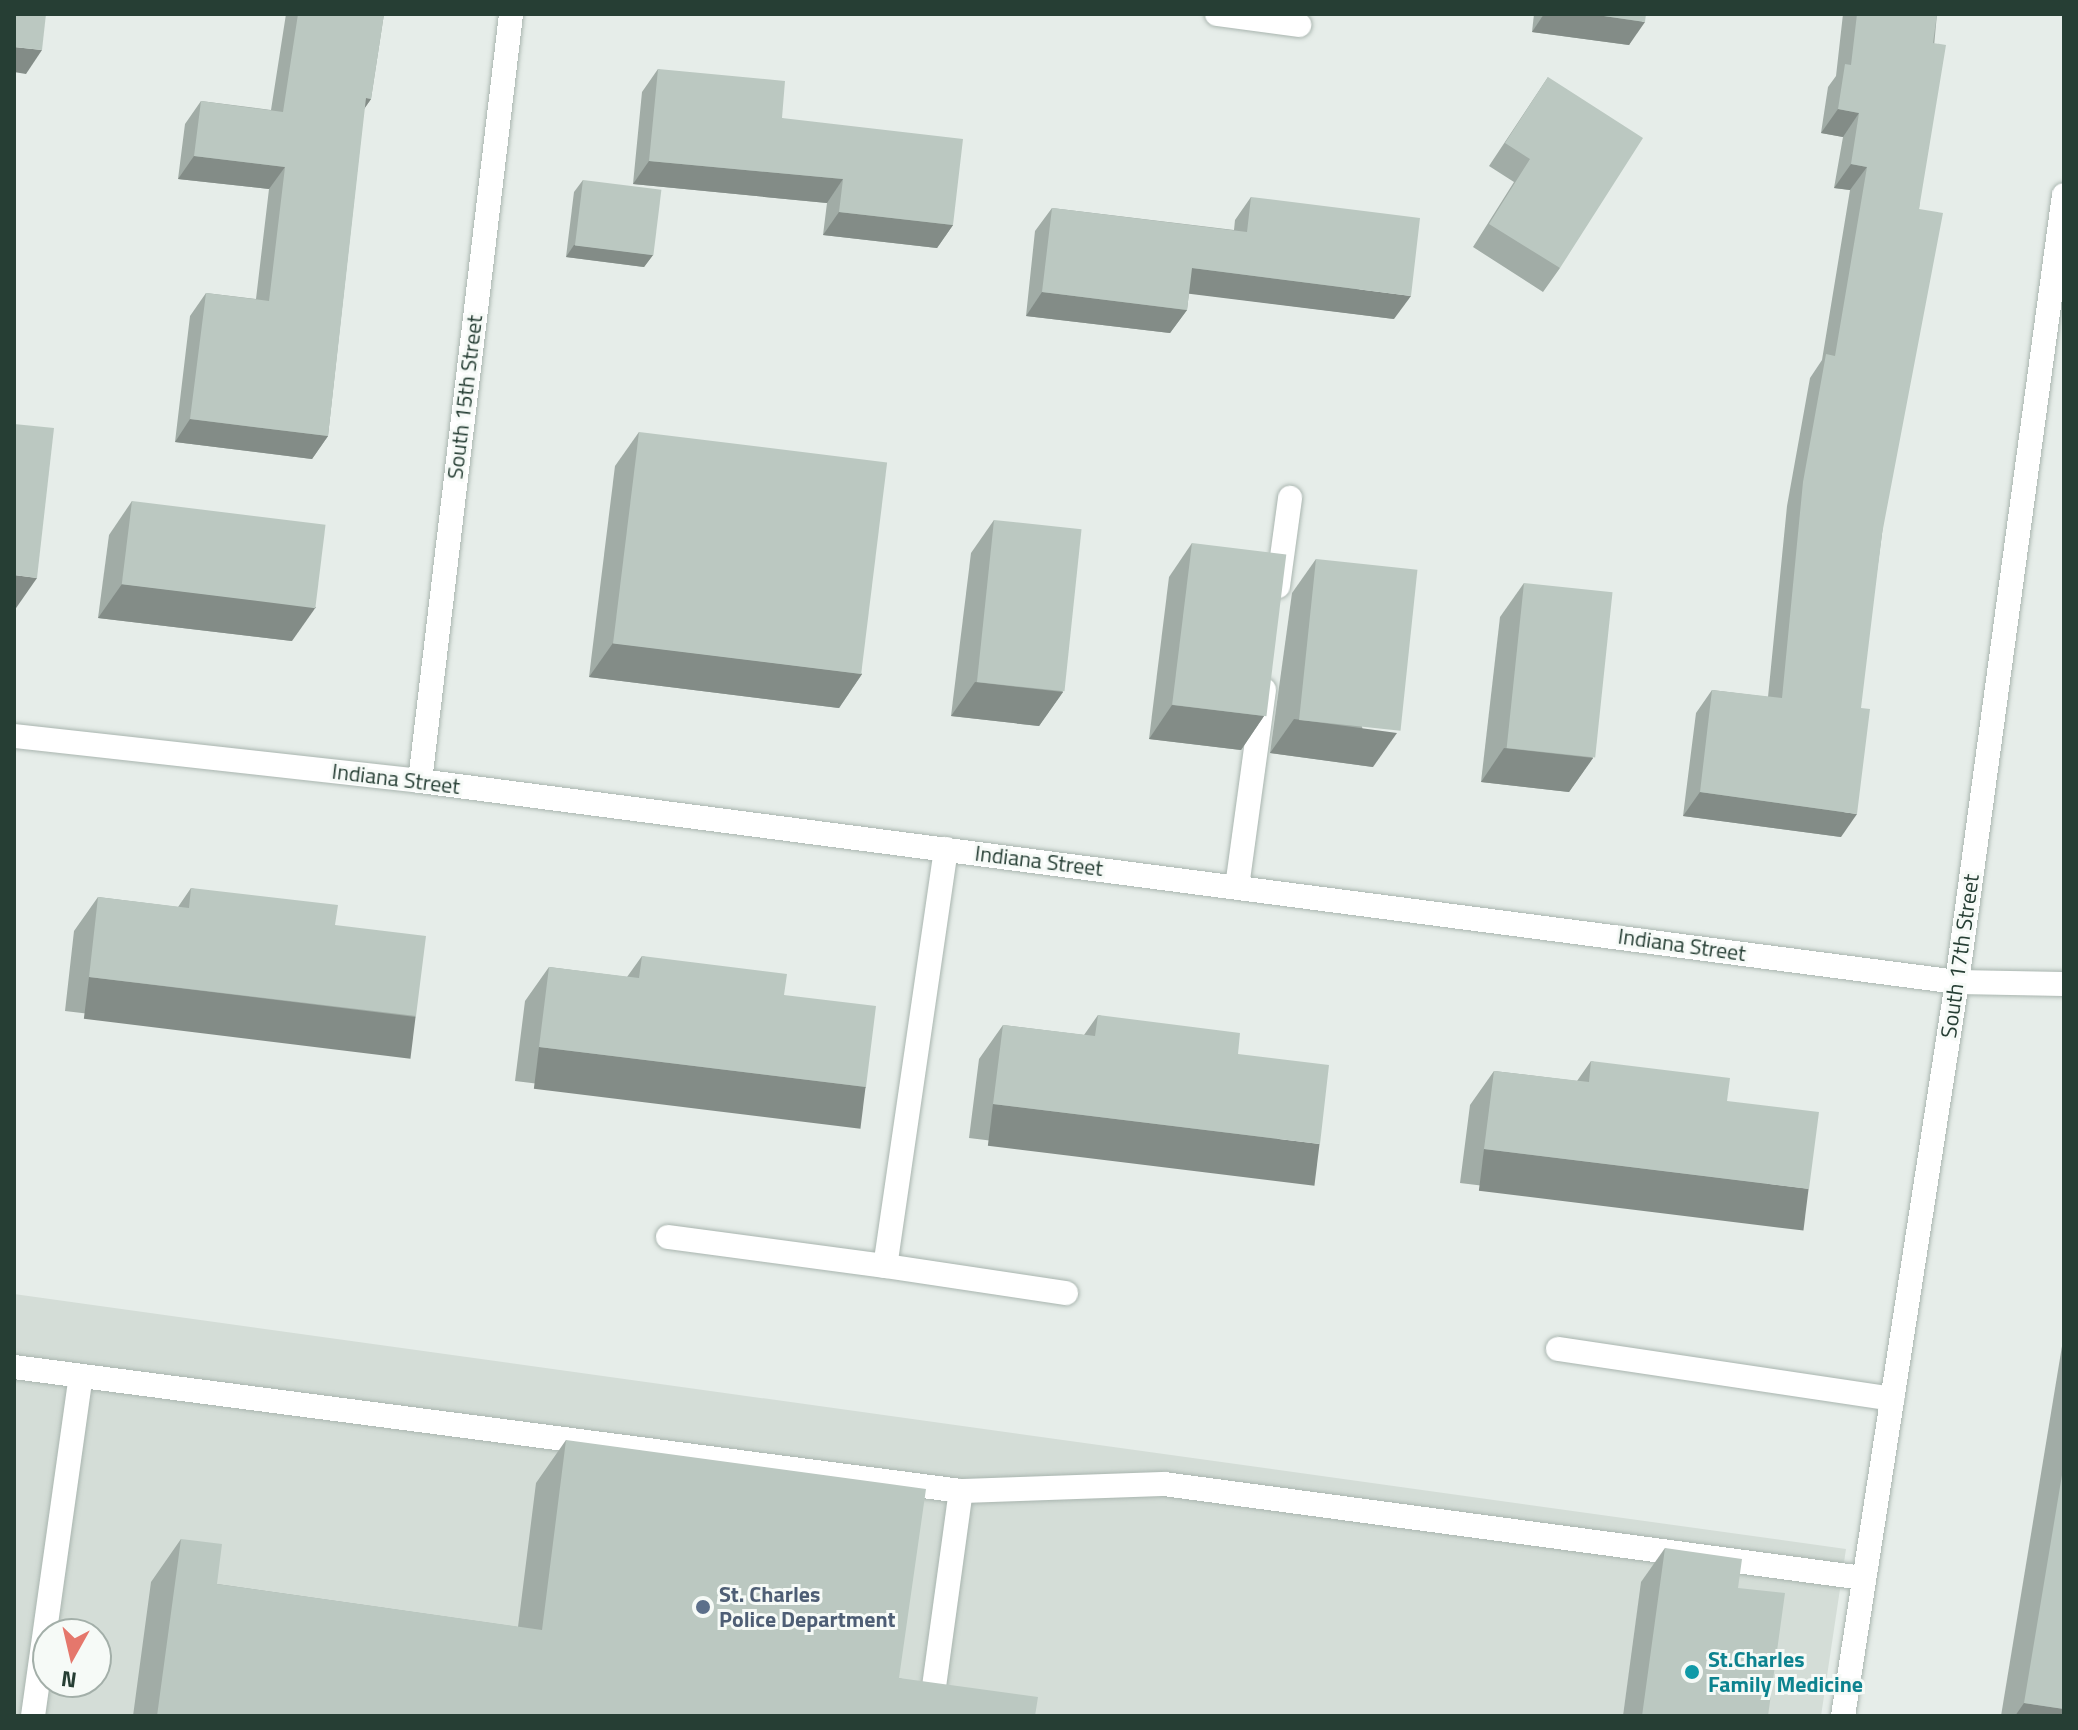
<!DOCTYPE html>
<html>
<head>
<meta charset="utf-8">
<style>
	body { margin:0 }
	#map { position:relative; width:2078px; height:1730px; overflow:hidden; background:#e6ede9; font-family:"Titillium Web",sans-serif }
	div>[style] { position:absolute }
	.built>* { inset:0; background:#d4ddd7 }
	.roads { filter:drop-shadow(0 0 2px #a9b5af) drop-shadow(0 0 2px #a9b5af) }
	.minor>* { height:24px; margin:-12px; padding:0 12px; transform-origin:12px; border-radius:12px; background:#fff }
	.wall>* { inset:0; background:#a1aca6 }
	.shaded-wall>* { inset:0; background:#838c87; transform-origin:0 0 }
	.building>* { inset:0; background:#bbc8c1; transform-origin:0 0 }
	.dots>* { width:22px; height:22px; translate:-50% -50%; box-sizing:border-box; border:4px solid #f6faf7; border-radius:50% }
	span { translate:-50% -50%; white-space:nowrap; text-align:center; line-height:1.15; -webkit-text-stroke:6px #f6faf7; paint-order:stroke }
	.street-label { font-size:22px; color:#263e34 }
	.service-label { font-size:22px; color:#4e5e75; font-weight:700 }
	.left { translate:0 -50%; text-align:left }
	.culture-label { font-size:22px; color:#0d838f; font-weight:700 }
	.frame { position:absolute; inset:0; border:16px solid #263e34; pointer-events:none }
	.north { position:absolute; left:32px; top:1618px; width:80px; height:80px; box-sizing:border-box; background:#f6faf7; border:2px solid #a3afa9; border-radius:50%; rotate:188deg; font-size:22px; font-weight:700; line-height:32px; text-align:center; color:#263e34 }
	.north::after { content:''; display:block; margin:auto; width:28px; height:36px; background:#e5776c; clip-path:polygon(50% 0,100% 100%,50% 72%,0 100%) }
</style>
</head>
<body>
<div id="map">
	<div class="built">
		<i style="clip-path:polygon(evenodd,14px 1294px,1846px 1549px,1821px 1716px,14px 1716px,14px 1294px,48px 1634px,96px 1634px,96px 1682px,48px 1682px,48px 1634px)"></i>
	</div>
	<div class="roads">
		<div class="minor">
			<i style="left:1217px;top:14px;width:83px;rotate:7.6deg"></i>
			<i style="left:1278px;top:586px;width:89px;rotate:-82.2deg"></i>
			<i style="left:14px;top:736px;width:408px;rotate:6.3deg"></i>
			<i style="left:420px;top:781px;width:1550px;rotate:7.45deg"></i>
			<i style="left:1957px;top:982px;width:107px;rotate:1.1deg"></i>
			<i style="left:420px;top:781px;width:772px;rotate:-83.23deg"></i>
			<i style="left:946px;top:849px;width:421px;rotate:98.3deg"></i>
			<i style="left:885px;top:1266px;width:183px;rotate:8.5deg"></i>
			<i style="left:1237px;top:887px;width:199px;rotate:-82.2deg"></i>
			<i style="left:668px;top:1237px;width:219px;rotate:7.6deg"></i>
			<i style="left:1558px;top:1349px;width:338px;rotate:8.5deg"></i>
			<i style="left:14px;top:1367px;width:955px;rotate:7.46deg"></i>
			<i style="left:961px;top:1491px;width:203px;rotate:-2deg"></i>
			<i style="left:1164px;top:1484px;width:705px;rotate:7.66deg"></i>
			<i style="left:33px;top:1716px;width:343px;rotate:-82deg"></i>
			<i style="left:930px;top:1716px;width:227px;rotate:-82.2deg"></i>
			<i style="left:1843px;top:1716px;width:743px;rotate:-81.17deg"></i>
			<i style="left:1957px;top:982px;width:794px;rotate:-82.26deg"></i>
		</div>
	</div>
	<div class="wall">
		<i style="clip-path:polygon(286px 14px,384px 14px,371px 99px,364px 109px,328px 436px,312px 459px,175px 442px,190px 316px,206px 293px,256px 299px,269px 189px,178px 179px,185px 124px,201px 101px,271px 110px)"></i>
		<i style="clip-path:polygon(1534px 14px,1646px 14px,1629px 45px,1532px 32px)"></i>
		<i style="clip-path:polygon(1843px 14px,1937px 14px,1919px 209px,1882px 534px,1841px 837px,1683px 816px,1696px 713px,1712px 690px,1768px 697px,1787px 506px,1810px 378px,1822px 360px,1850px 190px,1834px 188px,1843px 137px,1821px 133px,1828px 87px,1836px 76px)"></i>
		<i style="clip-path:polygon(658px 69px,782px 118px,953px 225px,937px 248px,823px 235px,827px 203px,633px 184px,642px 92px)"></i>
		<i style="clip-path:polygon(1548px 77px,1560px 268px,1543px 292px,1473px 247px,1514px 182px,1489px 166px)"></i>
		<i style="clip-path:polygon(583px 180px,653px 255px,644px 267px,566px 257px,574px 192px)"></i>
		<i style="clip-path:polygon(1251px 197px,1394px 319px,1189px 293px,1187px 310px,1170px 333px,1026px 316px,1035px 231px,1052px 208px,1234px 230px,1235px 220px)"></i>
		<i style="clip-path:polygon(639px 432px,862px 674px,839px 708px,589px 677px,615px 466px)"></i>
		<i style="clip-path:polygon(132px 501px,292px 641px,98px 618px,109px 535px)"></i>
		<i style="clip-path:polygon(994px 520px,1063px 692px,1039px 726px,951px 716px,971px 553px)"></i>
		<i style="clip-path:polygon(1192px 543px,1264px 716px,1241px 750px,1149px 739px,1169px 577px)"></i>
		<i style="clip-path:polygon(1316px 559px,1373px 767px,1270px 753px,1292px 593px)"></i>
		<i style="clip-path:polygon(1524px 583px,1593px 758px,1569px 792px,1481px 782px,1500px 617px)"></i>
		<i style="clip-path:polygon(191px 888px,335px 925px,416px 1016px,392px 1050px,65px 1011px,74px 931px,98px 897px,178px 907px)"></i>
		<i style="clip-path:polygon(642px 956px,784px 995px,866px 1087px,842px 1121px,515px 1081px,525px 1001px,549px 967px,627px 977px)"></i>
		<i style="clip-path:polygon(1098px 1015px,1238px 1054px,1296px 1178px,969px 1138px,979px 1059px,1003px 1025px,1084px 1035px)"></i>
		<i style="clip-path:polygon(1591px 1061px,1727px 1101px,1786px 1223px,1460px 1183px,1470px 1105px,1494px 1071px,1577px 1081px)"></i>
		<i style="clip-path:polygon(2064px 1334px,2064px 1716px,2001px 1716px)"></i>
		<i style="clip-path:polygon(566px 1440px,899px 1678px,1035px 1716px,133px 1716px,151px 1582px,181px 1539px,217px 1584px,518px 1627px,536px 1483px)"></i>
		<i style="clip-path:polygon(1665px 1548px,1738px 1588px,1768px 1716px,1623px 1716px,1641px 1582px)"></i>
	</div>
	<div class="shaded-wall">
		<i style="clip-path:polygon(1544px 14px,1590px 14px,1645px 22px,1629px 45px,1532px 32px)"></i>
		<i style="clip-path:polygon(14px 47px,42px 50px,26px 74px,14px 72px)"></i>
		<i style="clip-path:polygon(366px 98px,371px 99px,355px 122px)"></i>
		<i style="clip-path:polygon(1838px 109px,1859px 113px,1843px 137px,1821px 133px)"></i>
		<i style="clip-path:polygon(194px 156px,285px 167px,269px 189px,178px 179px)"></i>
		<i style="clip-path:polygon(649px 161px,843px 179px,827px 203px,633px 184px)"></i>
		<i style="clip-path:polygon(1851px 164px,1867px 167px,1850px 190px,1834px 188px)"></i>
		<i style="clip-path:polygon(839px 212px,953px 225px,937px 248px,823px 235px)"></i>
		<i style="clip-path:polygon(574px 245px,653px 255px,644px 267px,566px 257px)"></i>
		<i style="clip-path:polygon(1192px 268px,1411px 296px,1394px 319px,1175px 292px)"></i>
		<i style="clip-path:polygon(1042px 292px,1187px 310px,1170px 333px,1026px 316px)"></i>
		<i style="clip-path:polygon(190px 419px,328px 436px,312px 459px,175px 442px)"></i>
		<i style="clip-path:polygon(14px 575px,37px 578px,14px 611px)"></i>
		<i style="clip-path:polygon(122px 584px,316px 607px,292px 641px,98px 618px)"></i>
		<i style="clip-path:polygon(613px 643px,862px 674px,839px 708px,589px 677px)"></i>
		<i style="clip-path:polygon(975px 682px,1063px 692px,1039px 726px,951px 716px)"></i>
		<i style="clip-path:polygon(1172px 705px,1264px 716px,1241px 750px,1149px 739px)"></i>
		<i style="clip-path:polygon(1294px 719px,1397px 733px,1373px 767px,1270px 753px)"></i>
		<i style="clip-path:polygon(1504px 748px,1593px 758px,1569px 792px,1481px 782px)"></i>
		<i style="clip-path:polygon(1700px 792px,1857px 814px,1841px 837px,1683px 816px)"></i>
		<i style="left:89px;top:977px;width:329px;height:42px;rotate:7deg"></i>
		<i style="left:539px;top:1047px;width:329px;height:42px;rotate:7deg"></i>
		<i style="left:993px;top:1104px;width:329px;height:42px;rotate:7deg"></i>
		<i style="left:1484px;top:1149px;width:327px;height:42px;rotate:7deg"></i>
		<i style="clip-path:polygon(2024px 1703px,2064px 1709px,2064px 1716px,2015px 1716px)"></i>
	</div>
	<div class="building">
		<i style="clip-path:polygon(14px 14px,46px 14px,42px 50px,14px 47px)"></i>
		<i style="clip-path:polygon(298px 14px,384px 14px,371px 99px,366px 98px,328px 436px,190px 419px,206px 293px,269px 301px,285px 167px,194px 156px,201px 101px,283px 112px)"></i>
		<i style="clip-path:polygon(1590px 14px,1646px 14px,1645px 22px)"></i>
		<i style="clip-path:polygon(1857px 14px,1937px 14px,1933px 43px,1946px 45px,1919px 209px,1943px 213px,1882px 534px,1861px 708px,1870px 709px,1857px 814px,1700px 792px,1712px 690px,1782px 698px,1803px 482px,1826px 354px,1835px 356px,1867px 167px,1851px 164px,1859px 113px,1838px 109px,1845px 64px,1851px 65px)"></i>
		<i style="clip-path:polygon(658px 69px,785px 81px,782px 118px,963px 139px,953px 225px,839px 212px,843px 179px,649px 161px)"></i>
		<i style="clip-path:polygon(1548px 77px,1643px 138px,1560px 268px,1489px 224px,1530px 159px,1505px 143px)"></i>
		<i style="left:583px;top:180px;width:79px;height:66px;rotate:7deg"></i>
		<i style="clip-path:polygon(1251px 197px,1420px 218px,1411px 296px,1192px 268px,1187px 310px,1042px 292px,1052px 208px,1247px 232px)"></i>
		<i style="clip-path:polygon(14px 424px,54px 428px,37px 578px,14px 575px)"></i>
		<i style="left:639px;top:432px;width:250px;height:213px;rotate:7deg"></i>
		<i style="left:132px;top:501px;width:195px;height:84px;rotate:7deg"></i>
		<i style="left:994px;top:520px;width:88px;height:163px;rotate:6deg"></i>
		<i style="left:1192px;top:543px;width:95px;height:163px;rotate:7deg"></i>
		<i style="left:1316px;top:559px;width:102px;height:162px;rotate:6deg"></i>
		<i style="left:1524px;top:583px;width:89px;height:166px;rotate:6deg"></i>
		<i style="clip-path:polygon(191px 888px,338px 905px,335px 925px,426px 936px,416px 1016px,89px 977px,98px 897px,189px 908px)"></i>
		<i style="clip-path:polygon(642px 956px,787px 974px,784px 995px,876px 1006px,866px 1087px,539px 1047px,549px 967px,639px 978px)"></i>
		<i style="clip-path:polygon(1098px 1015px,1240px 1033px,1238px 1054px,1329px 1065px,1320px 1144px,993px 1104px,1003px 1025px,1095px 1036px)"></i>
		<i style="clip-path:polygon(1591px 1061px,1730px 1078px,1727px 1101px,1819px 1112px,1809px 1189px,1484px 1149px,1494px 1071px,1589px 1082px)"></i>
		<i style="clip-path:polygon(566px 1440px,926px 1489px,899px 1678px,1038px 1697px,1035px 1716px,157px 1716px,181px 1539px,222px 1544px,217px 1584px,542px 1630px)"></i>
		<i style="clip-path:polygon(2064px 1463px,2064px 1709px,2024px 1703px)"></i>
		<i style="clip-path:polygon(1665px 1548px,1742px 1559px,1738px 1588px,1785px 1593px,1768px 1716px,1642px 1716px)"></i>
	</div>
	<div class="dots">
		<i style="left:703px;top:1607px;background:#5c6f8a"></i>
		<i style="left:1692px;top:1672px;background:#0f9aa8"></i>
	</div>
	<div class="street-label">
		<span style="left:465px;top:397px;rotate:-83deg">South 15th Street</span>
		<span style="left:396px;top:779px;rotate:7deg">Indiana Street</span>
		<span style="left:1039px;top:861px;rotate:7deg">Indiana Street</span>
		<span style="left:1682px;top:945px;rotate:8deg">Indiana Street</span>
		<span style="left:1960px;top:956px;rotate:-82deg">South 17th Street</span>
	</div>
	<div class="service-label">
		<span class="left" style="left:719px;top:1607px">St. Charles<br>Police Department</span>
	</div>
	<div class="culture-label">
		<span class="left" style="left:1708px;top:1672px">St.Charles<br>Family Medicine</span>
	</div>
	<div class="frame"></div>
	<div class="north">N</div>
</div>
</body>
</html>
